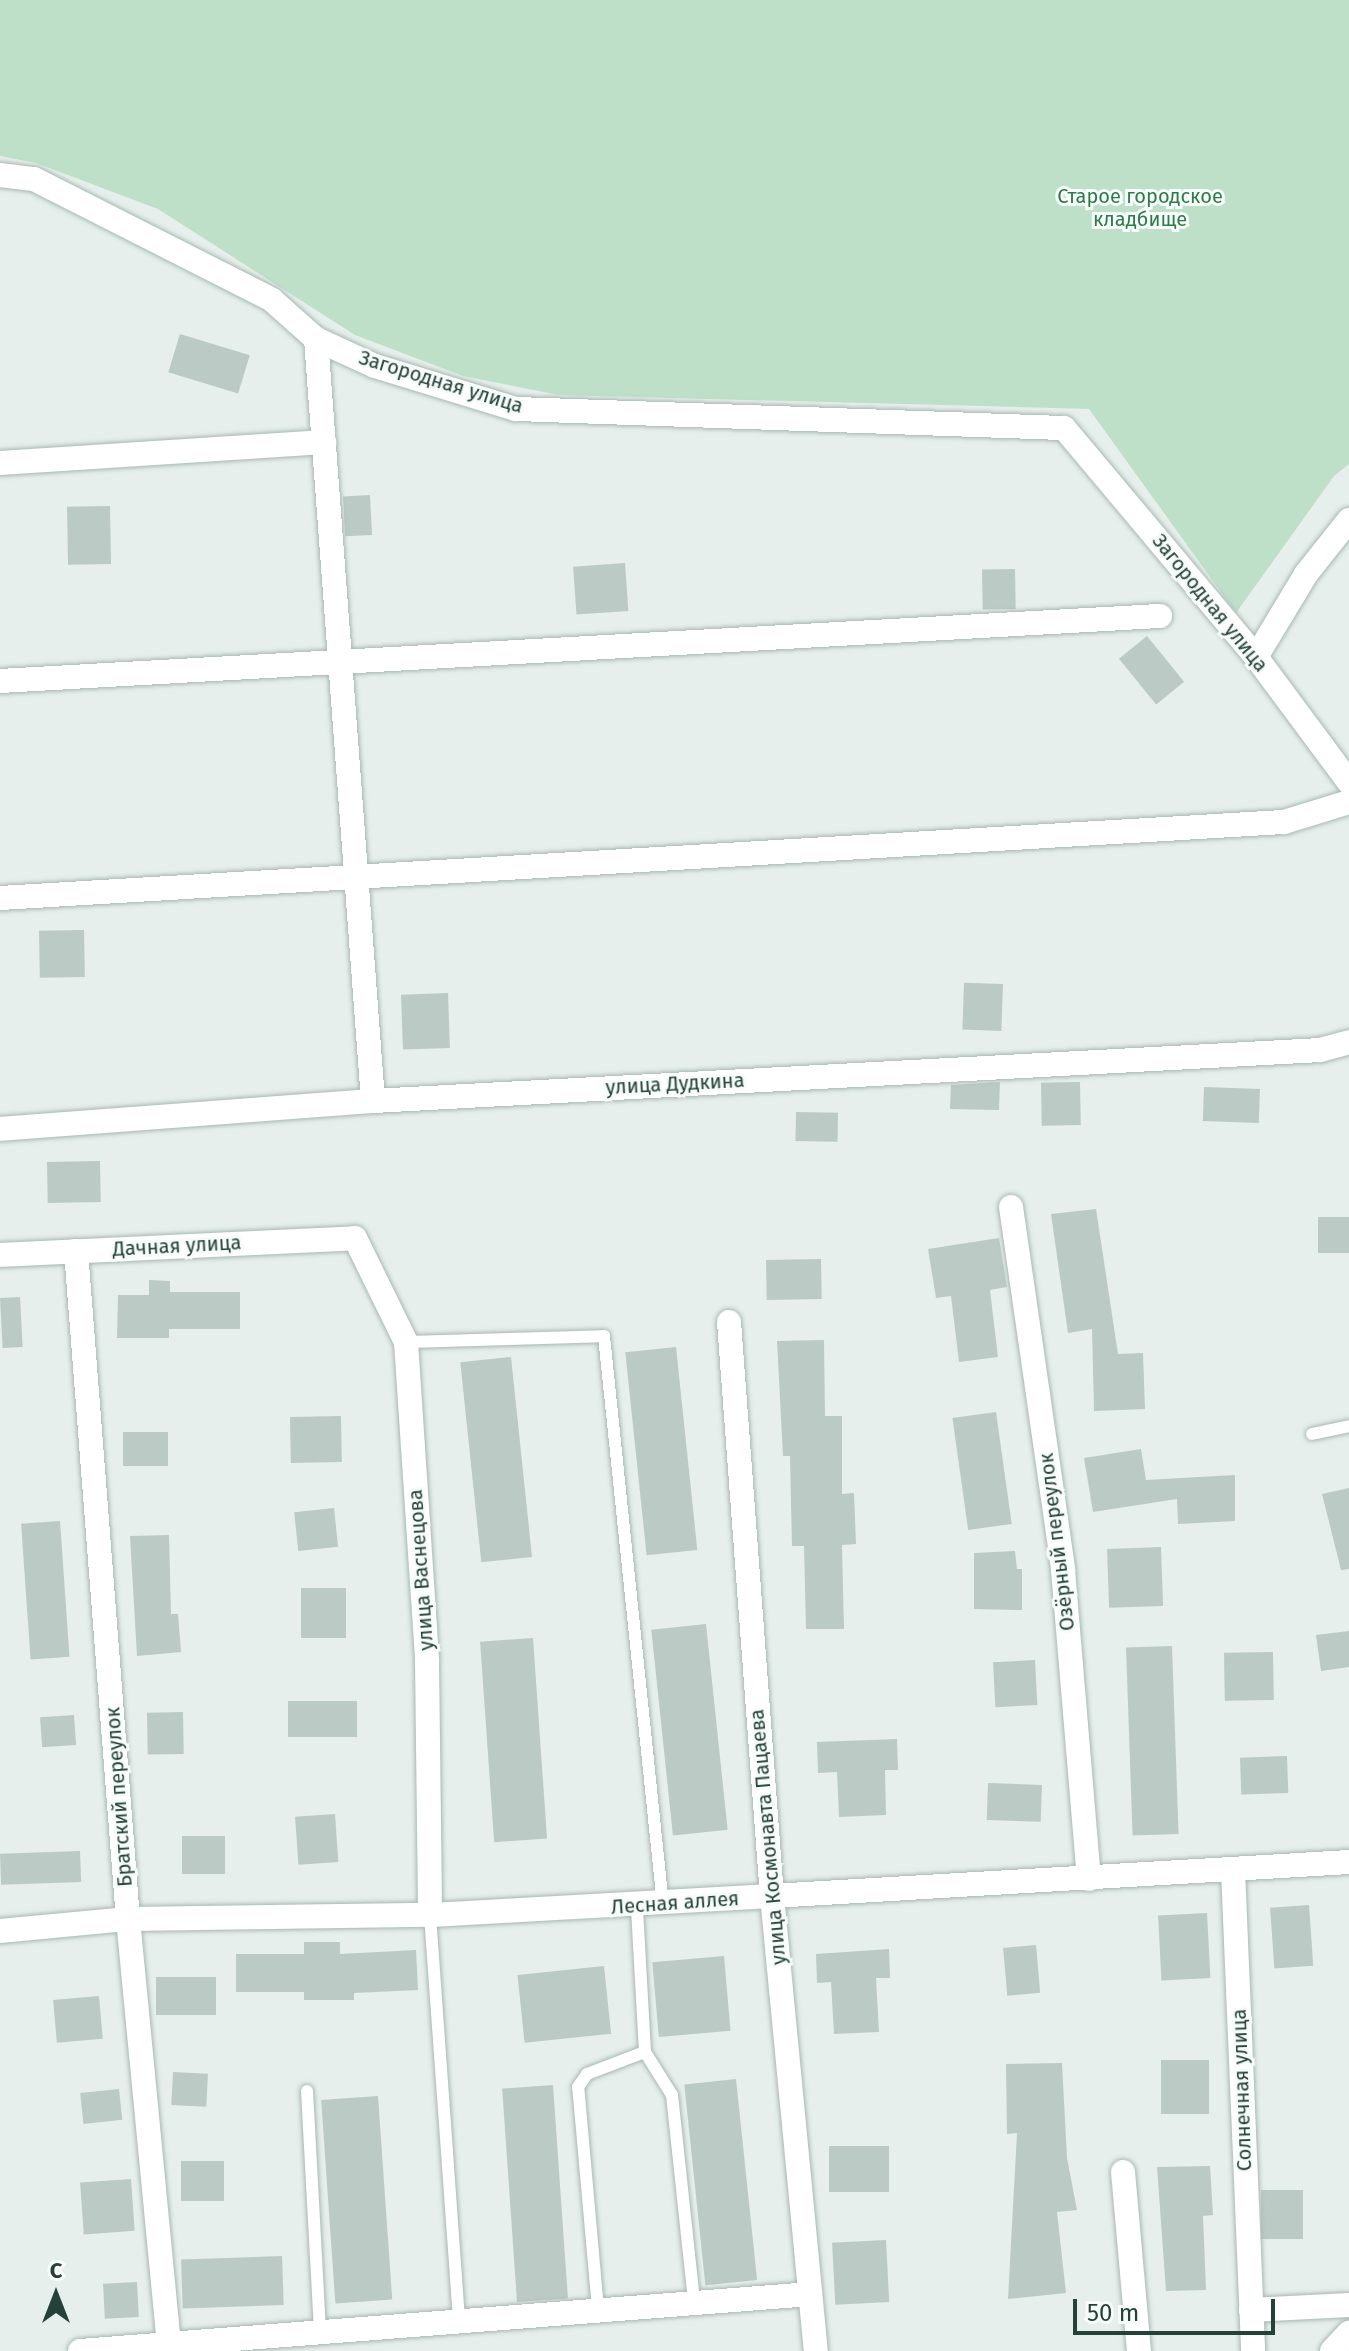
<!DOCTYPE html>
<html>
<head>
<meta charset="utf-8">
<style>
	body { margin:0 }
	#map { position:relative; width:1349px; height:2351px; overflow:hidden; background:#e6efeb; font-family:"Fira Sans",sans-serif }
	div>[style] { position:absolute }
	.green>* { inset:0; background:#bfe0c8 }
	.building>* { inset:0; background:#bbcac4; transform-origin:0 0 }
	.roads { filter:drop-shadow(0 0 2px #a8b8b2) drop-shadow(0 0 2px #a8b8b2) }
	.lane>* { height:12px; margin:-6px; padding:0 6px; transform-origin:6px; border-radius:6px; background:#fff }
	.street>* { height:24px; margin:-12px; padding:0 12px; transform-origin:12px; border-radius:12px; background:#fff }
	.secondary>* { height:24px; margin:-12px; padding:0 12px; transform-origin:12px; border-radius:12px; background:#fff }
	span { translate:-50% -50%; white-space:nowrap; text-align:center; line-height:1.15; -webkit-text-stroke:6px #f7fbf9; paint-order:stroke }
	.park-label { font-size:20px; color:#2d7a4b }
	.street-label { font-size:20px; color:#24423a }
	.north { position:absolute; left:16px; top:2255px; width:80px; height:80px; -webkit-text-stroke:6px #f7fbf9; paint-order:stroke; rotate:0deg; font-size:22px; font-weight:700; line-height:32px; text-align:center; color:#24423a }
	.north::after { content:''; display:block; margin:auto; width:28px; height:36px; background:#24423a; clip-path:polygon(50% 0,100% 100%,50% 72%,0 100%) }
	.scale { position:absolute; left:1073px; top:2299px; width:202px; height:36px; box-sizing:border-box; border:4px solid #24423a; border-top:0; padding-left:10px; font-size:24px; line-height:28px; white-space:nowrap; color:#24423a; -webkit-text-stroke:6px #f7fbf9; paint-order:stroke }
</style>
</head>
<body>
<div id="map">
	<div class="green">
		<i style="clip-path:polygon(0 0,1349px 0,1349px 464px,1334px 476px,1236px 613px,1089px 409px,559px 395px,463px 376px,355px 335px,158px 209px,36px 163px,0 156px)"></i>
	</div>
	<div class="building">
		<i style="left:180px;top:334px;width:73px;height:40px;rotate:17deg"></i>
		<i style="left:370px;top:495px;width:40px;height:27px;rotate:87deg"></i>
		<i style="left:110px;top:506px;width:58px;height:43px;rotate:89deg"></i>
		<i style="left:625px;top:563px;width:48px;height:52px;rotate:86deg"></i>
		<i style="left:1015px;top:569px;width:40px;height:33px;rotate:89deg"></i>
		<i style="left:1147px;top:636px;width:59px;height:36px;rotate:51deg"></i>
		<i style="left:84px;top:930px;width:47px;height:45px;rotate:89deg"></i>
		<i style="left:1003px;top:984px;width:47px;height:39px;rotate:92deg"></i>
		<i style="left:448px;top:993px;width:55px;height:47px;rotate:88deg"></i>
		<i style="clip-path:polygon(1000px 1082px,999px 1110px,950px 1109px,951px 1085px)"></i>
		<i style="left:1080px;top:1082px;width:43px;height:39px;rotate:89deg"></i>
		<i style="left:1204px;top:1087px;width:56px;height:34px;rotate:2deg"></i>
		<i style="left:796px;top:1112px;width:42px;height:29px;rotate:1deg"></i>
		<i style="left:100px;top:1161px;width:41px;height:53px;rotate:89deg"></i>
		<i style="clip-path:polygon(1096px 1209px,1118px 1354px,1143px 1353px,1145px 1409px,1094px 1411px,1092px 1329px,1068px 1333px,1051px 1214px)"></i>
		<i style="left:1349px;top:1217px;width:36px;height:31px;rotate:90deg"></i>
		<i style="clip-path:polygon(999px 1238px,1007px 1287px,990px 1290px,998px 1357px,959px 1362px,951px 1296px,936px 1298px,928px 1249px)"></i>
		<i style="left:821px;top:1259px;width:40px;height:55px;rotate:89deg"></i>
		<i style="clip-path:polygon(149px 1280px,170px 1281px,170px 1292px,240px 1292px,240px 1329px,169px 1329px,169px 1338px,117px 1338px,118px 1295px,149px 1295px)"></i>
		<i style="left:20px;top:1297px;width:50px;height:20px;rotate:87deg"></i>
		<i style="clip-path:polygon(824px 1340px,825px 1416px,842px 1416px,842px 1494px,854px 1493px,856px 1544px,842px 1545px,844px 1629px,806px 1629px,804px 1546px,792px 1546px,790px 1456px,783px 1456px,777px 1341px)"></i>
		<i style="left:676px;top:1347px;width:204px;height:51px;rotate:84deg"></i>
		<i style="left:511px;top:1357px;width:201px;height:51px;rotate:84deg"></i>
		<i style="left:996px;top:1412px;width:113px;height:44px;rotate:82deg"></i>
		<i style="left:341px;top:1416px;width:46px;height:51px;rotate:89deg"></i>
		<i style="left:123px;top:1432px;width:45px;height:34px"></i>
		<i style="clip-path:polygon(1141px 1449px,1146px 1480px,1235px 1475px,1235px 1521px,1178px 1524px,1177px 1499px,1093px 1512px,1084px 1458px)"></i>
		<i style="clip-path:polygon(1349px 1488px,1349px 1569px,1341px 1570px,1322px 1494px)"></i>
		<i style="left:334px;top:1508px;width:39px;height:40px;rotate:84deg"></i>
		<i style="left:60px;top:1521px;width:136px;height:39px;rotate:86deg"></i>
		<i style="clip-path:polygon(169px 1535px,171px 1614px,178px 1614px,181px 1652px,137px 1656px,130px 1536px)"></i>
		<i style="left:1161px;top:1547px;width:59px;height:54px;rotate:88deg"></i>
		<i style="clip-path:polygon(1015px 1551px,1017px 1569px,1022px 1569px,1022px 1610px,974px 1609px,974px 1553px)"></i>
		<i style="left:301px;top:1588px;width:45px;height:50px"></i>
		<i style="left:706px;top:1624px;width:207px;height:55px;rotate:84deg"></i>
		<i style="clip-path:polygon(1349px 1631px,1349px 1667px,1321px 1671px,1316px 1635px)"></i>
		<i style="left:533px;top:1638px;width:201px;height:53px;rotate:86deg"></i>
		<i style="left:1172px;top:1646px;width:188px;height:46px;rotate:88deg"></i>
		<i style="left:1273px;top:1652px;width:48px;height:49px;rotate:89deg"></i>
		<i style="left:1035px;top:1660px;width:45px;height:42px;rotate:87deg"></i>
		<i style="left:357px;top:1701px;width:36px;height:69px;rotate:90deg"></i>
		<i style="left:183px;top:1712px;width:42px;height:36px;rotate:89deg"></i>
		<i style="left:74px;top:1715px;width:30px;height:34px;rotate:86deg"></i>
		<i style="clip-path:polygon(897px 1739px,898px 1770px,885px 1770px,886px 1815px,839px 1817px,837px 1772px,818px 1773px,817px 1742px)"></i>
		<i style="left:1287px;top:1756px;width:37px;height:47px;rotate:88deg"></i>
		<i style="left:988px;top:1783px;width:54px;height:37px;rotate:2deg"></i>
		<i style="left:335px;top:1814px;width:48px;height:40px;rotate:86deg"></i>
		<i style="left:182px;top:1836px;width:43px;height:38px"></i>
		<i style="left:80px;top:1851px;width:31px;height:80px;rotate:88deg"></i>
		<i style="left:1309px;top:1905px;width:61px;height:39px;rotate:86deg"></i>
		<i style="left:1207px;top:1913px;width:65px;height:49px;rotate:87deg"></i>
		<i style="clip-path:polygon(304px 1942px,340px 1942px,340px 1954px,416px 1950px,418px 1990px,354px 1993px,354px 2000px,304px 2000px,304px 1992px,236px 1992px,236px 1954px,304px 1954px)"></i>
		<i style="left:1036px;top:1945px;width:48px;height:33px;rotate:85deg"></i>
		<i style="clip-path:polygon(889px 1949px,890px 1978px,876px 1978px,879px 2032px,834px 2034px,831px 1982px,817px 1983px,816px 1954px)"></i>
		<i style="left:724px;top:1956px;width:75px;height:72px;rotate:85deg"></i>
		<i style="left:604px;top:1966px;width:68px;height:87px;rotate:84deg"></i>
		<i style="left:156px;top:1977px;width:60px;height:38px"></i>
		<i style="left:99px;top:1996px;width:43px;height:46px;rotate:85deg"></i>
		<i style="left:1161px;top:2060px;width:48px;height:54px"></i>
		<i style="clip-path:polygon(1062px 2063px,1067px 2158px,1077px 2210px,1057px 2212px,1066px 2293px,1008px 2299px,1017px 2133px,1007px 2134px,1006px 2064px)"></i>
		<i style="left:173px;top:2072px;width:35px;height:33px;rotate:3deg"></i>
		<i style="left:736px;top:2079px;width:202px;height:52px;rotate:84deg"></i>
		<i style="left:553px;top:2085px;width:214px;height:51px;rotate:86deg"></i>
		<i style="left:119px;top:2089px;width:31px;height:39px;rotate:84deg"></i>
		<i style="left:378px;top:2096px;width:204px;height:57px;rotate:86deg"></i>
		<i style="left:829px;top:2146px;width:60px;height:46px"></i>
		<i style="left:224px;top:2161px;width:40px;height:43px;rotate:90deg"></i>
		<i style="clip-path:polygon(1210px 2166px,1213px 2215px,1203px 2216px,1206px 2290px,1166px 2291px,1157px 2167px)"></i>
		<i style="left:131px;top:2179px;width:52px;height:51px;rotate:86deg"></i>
		<i style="left:1261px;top:2190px;width:42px;height:49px"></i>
		<i style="left:886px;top:2240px;width:62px;height:54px;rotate:87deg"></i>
		<i style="left:282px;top:2256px;width:49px;height:101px;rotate:88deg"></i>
		<i style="left:137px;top:2282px;width:35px;height:34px;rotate:87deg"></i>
	</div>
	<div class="roads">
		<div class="lane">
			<i style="left:406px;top:1342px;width:198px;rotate:-1.7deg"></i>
			<i style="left:604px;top:1336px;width:572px;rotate:84.08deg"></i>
			<i style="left:1312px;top:1434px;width:38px;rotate:-12deg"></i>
			<i style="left:430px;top:1915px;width:406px;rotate:85.9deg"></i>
			<i style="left:645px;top:2052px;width:51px;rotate:57.9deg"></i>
			<i style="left:672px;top:2095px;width:208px;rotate:83.9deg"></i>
			<i style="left:307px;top:2091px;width:239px;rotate:86.9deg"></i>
			<i style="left:598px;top:2309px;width:223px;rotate:-95.1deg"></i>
			<i style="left:578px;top:2087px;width:16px;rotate:-55deg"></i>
			<i style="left:587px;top:2074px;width:62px;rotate:-20.8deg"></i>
			<i style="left:645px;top:2052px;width:145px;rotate:-93.2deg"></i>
		</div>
		<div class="street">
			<i style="left:0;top:175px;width:34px;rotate:7deg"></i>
			<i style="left:34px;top:179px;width:267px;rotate:26.9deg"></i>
			<i style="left:272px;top:300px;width:59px;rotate:41.6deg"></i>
			<i style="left:316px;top:339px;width:65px;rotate:24.6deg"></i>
			<i style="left:375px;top:366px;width:147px;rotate:17deg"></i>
			<i style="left:516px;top:409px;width:548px;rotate:1.99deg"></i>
			<i style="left:1064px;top:428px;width:299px;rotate:50deg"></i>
			<i style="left:1256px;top:657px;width:156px;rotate:53.4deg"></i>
			<i style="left:316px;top:339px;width:764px;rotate:85.72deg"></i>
			<i style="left:0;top:463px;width:325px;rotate:-3.7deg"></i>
			<i style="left:1256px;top:657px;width:97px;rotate:-58.9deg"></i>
			<i style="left:1306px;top:574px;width:69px;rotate:-51.5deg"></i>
			<i style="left:0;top:681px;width:1162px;rotate:-3.21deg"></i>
			<i style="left:0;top:898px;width:1286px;rotate:-3.39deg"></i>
			<i style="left:1284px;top:822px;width:68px;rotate:-17.1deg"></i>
			<i style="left:0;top:1129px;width:374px;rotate:-4.3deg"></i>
			<i style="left:373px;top:1101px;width:948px;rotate:-3.08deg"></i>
			<i style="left:1320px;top:1050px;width:30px;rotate:-15deg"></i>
			<i style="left:1011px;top:1207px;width:367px;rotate:81.8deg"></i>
			<i style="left:1063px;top:1570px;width:310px;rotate:85.2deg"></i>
			<i style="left:76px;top:1251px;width:670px;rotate:85.55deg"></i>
			<i style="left:128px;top:1919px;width:426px;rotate:84.5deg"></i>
			<i style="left:0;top:1255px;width:355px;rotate:-2.7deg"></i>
			<i style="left:355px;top:1238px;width:116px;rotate:63.9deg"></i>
			<i style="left:406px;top:1342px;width:320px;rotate:86.2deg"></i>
			<i style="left:427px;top:1661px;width:254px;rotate:89.3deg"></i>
			<i style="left:729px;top:1322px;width:576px;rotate:85.72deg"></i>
			<i style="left:772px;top:1896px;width:457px;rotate:84.5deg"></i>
			<i style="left:1233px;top:1870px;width:481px;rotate:87.6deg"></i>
			<i style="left:772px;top:1896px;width:578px;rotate:-3.37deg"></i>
			<i style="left:1123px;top:2172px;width:180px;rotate:84.9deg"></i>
			<i style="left:1251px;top:2310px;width:98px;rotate:-2.9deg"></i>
			<i style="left:80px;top:2351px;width:732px;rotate:-4.46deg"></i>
			<i style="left:1332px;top:2351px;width:25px;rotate:-47deg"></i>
		</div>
		<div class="secondary">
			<i style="left:0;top:1931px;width:129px;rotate:-5.4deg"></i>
			<i style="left:128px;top:1919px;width:302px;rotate:-0.8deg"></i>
			<i style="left:430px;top:1915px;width:343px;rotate:-3.2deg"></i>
		</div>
	</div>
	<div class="park-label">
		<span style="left:1140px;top:208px">Старое городское<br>кладбище</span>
	</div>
	<div class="street-label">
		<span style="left:441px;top:382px;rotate:17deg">Загородная улица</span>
		<span style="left:1210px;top:603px;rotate:51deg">Загородная улица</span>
		<span style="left:675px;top:1084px;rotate:-3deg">улица Дудкина</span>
		<span style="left:177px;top:1246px;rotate:-3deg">Дачная улица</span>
		<span style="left:1057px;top:1542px;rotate:-97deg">Озёрный переулок</span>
		<span style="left:421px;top:1570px;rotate:-94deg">улица Васнецова</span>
		<span style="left:119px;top:1797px;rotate:-94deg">Братский переулок</span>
		<span style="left:768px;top:1837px;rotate:-95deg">улица Космонавта Пацаева</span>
		<span style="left:675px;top:1903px;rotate:-4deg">Лесная аллея</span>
		<span style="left:1242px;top:2090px;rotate:-92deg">Солнечная улица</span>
	</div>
	<div class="north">С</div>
	<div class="scale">50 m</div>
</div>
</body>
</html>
